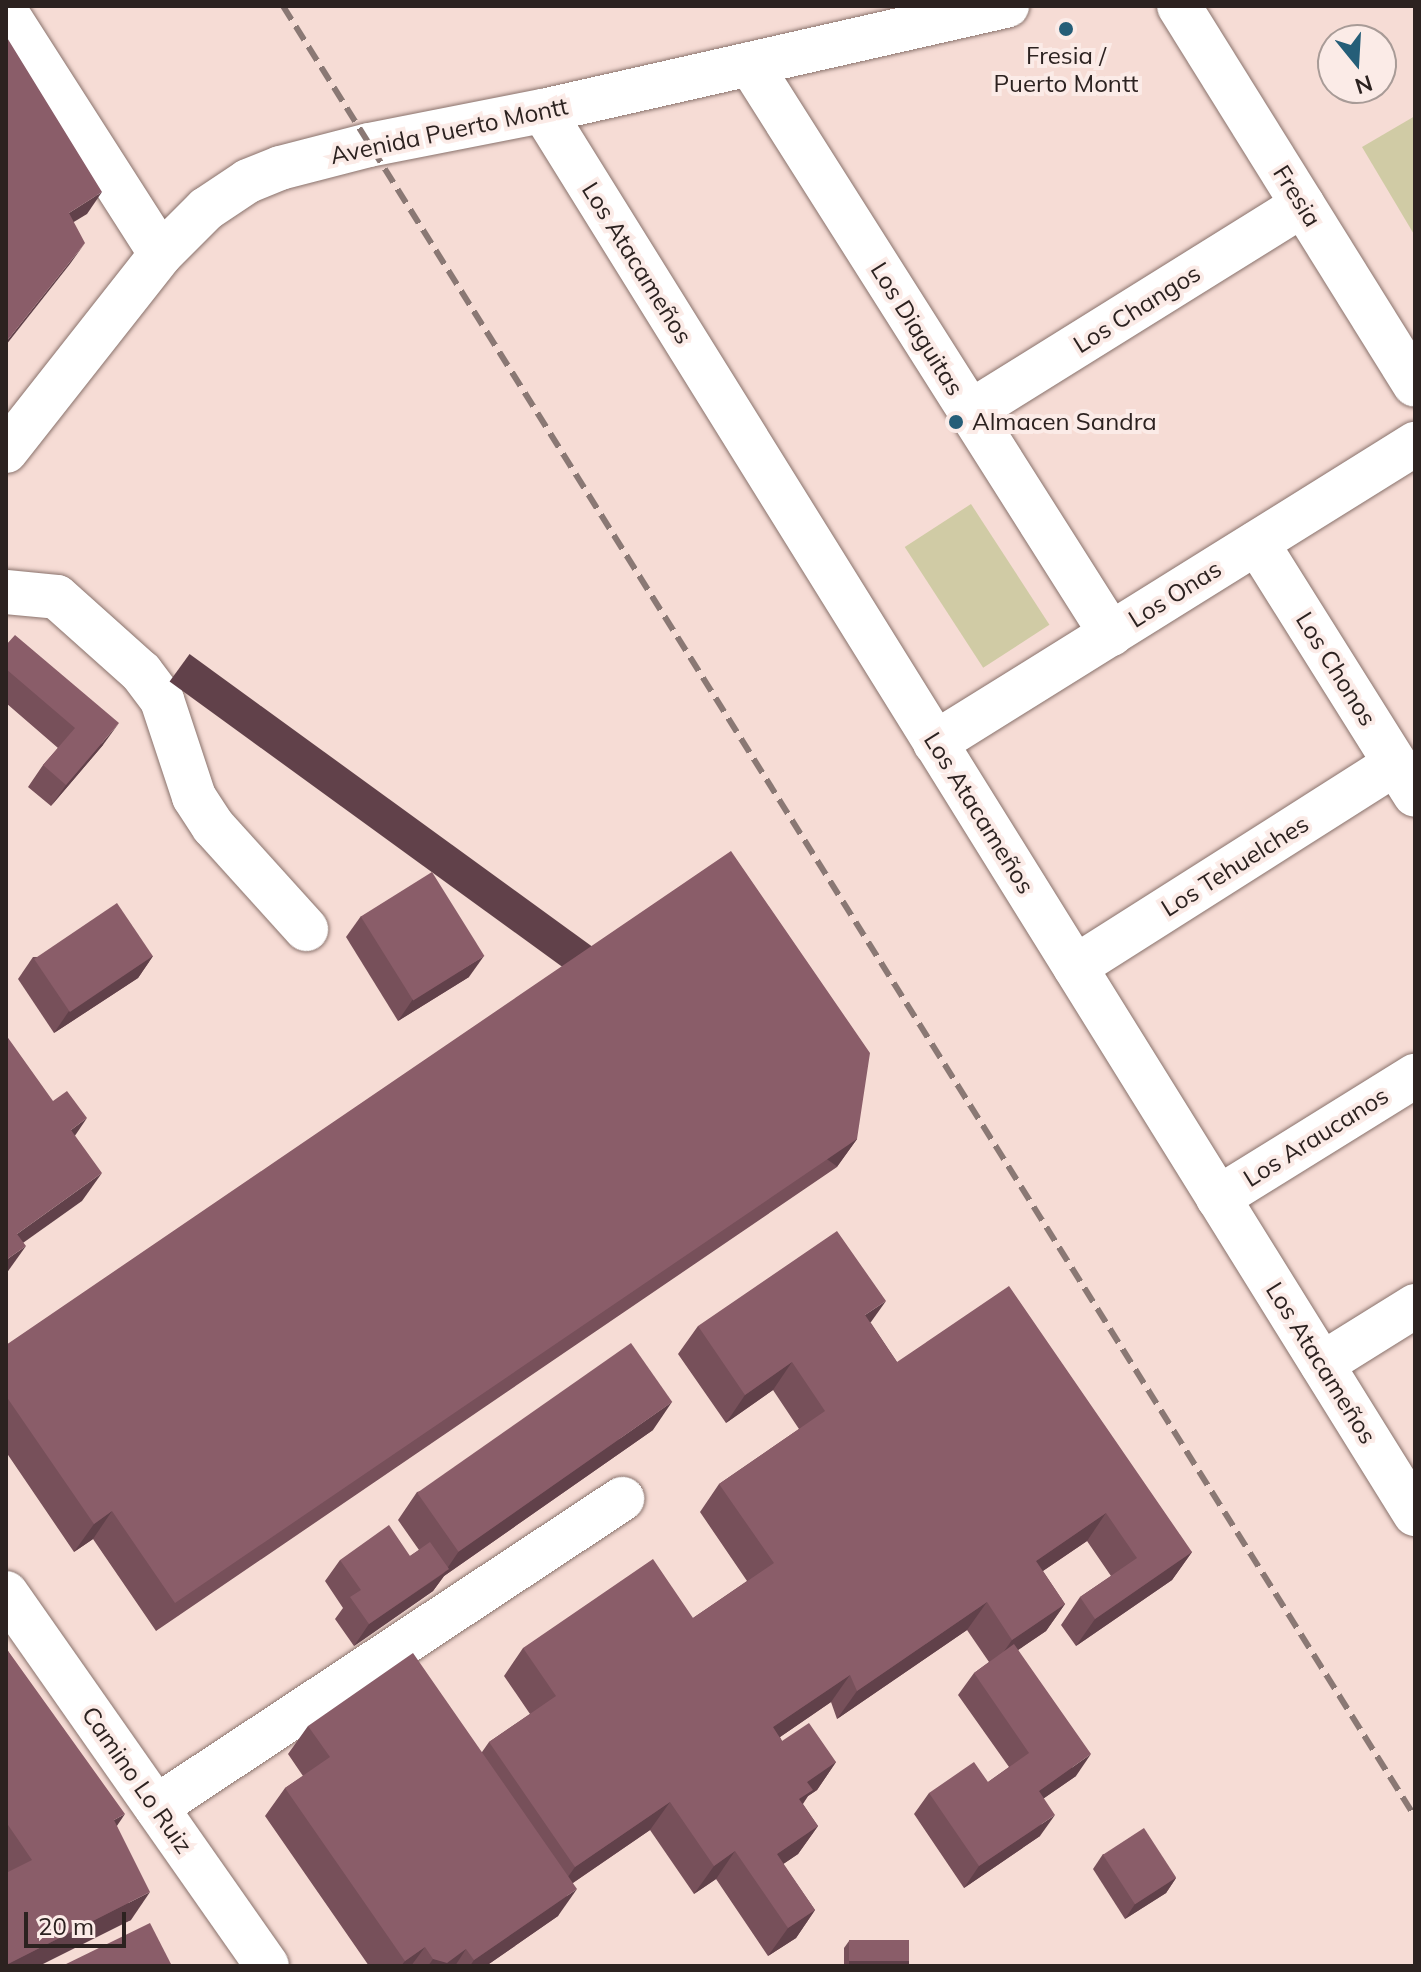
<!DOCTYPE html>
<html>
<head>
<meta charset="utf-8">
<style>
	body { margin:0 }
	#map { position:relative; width:1421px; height:1972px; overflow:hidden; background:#f6dcd5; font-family:Mulish,sans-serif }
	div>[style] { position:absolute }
	.green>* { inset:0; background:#d0cba5; transform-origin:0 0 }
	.roads { filter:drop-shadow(0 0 2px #89726c) drop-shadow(0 0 2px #89726c) }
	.minor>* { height:44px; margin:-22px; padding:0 22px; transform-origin:22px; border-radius:22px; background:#fff }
	.rail>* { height:6px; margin-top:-3px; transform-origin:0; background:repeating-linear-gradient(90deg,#8a7874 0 16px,transparent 0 24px) }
	.wall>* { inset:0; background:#77505a }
	.shaded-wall>* { inset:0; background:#61414a; transform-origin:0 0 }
	.building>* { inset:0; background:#8a5d69; transform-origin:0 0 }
	.dots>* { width:22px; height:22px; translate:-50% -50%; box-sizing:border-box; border:4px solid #fbebe7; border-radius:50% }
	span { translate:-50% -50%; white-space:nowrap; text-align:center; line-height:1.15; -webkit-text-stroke:8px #fbebe7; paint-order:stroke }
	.poi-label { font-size:24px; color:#2c2220 }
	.left { translate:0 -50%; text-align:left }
	.street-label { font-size:24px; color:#2c2220 }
	.frame { position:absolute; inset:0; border:8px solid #2c2220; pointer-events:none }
	.north { position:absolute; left:1317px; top:24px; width:80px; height:80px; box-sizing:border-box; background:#fbebe7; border:2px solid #a89b97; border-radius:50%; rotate:162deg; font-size:22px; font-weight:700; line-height:32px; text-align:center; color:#2c2220 }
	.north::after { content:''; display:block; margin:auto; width:28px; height:36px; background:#255e78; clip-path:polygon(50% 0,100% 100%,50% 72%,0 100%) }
	.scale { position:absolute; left:24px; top:1912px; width:102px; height:36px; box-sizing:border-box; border:4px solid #2c2220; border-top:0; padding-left:10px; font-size:24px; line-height:28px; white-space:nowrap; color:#2c2220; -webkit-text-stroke:6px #fbebe7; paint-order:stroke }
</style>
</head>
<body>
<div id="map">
	<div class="green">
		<i style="clip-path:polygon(1415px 116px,1415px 236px,1362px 147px)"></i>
		<i style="left:971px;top:504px;width:144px;height:79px;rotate:57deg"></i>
	</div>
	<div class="roads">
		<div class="minor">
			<i style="left:1179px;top:6px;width:446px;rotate:58.1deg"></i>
			<i style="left:6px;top:12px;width:287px;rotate:57.4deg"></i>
			<i style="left:750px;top:64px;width:675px;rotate:57.65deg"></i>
			<i style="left:543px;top:111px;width:1652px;rotate:58.14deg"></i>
			<i style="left:970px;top:412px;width:392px;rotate:-31.9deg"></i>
			<i style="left:6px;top:451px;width:251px;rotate:-51.8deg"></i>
			<i style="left:161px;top:254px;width:64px;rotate:-45deg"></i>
			<i style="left:206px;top:209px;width:50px;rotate:-33.7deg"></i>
			<i style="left:248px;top:181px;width:35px;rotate:-22deg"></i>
			<i style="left:280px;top:168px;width:92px;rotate:-14.5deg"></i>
			<i style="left:369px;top:145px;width:177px;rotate:-11.1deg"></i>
			<i style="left:543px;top:111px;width:476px;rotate:-12.8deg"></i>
			<i style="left:1257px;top:543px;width:297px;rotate:57.9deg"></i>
			<i style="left:6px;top:592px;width:51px;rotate:5.6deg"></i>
			<i style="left:57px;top:597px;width:113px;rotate:41.8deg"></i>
			<i style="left:141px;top:672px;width:35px;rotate:53deg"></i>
			<i style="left:162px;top:700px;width:102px;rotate:71.7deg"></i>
			<i style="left:194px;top:797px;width:35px;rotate:57deg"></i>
			<i style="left:213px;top:826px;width:139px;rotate:47.9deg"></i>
			<i style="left:935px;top:743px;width:566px;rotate:-31.92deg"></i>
			<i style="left:1075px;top:967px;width:379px;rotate:-32.4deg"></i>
			<i style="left:1218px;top:1198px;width:232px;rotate:-31.8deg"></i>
			<i style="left:1322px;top:1364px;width:110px;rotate:-31.9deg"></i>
			<i style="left:6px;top:1593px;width:455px;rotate:55deg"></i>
			<i style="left:156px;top:1807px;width:559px;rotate:-33.46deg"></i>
		</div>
	</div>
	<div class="rail">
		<i style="left:283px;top:6px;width:2136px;rotate:57.99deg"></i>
	</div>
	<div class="wall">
		<i style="clip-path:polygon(6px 645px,103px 745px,51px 806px,28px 787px,43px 765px,58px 748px,6px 703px)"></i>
		<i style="clip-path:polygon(361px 916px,469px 977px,398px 1021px,346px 937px)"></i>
		<i style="clip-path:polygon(153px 956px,138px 978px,54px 1033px,18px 979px,33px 957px)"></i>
		<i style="clip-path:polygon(857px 1139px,837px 1167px,156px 1631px,93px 1539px,74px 1552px,6px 1452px,6px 1345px)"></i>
		<i style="clip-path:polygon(871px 1323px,897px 1362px,1192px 1552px,1172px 1580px,1076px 1646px,1061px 1625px,1080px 1597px,1111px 1576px,1087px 1541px,1043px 1571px,1065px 1604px,1046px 1631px,1018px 1650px,1076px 1776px,1044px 1798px,1040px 1836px,964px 1888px,914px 1814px,929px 1793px,988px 1782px,1009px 1767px,958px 1695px,974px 1673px,989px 1662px,967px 1630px,837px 1719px,831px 1702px,780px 1737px,782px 1741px,836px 1762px,817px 1790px,808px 1796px,803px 1804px,818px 1826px,798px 1854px,783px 1864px,815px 1910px,796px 1938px,768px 1956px,716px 1879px,694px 1894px,650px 1830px,573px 1883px,558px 1916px,486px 1966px,369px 1966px,265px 1816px,285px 1788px,303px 1776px,288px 1754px,308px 1726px,482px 1752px,489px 1742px,530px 1714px,504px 1676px,523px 1648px,693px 1618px,747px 1581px,700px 1512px,719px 1484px,799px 1429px,773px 1390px,726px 1423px,678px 1354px,698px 1326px)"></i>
		<i style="clip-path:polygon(653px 1430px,444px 1576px,433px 1591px,354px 1646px,335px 1619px,343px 1608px,325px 1581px,340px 1560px,410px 1556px,419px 1550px,398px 1520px,417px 1492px)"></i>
		<i style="clip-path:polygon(6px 1648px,117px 1826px,131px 1920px,6px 1966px)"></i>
		<i style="clip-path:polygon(1103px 1854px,1176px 1878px,1166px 1893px,1125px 1919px,1093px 1869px)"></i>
		<i style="clip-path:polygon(849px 1941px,906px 1966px,844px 1966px,844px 1948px)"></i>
	</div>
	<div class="shaded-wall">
		<i style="clip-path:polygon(102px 192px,87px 214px,54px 234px,69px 213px)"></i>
		<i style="clip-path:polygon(85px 243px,70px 264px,6px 345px,6px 342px)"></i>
		<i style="clip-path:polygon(119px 723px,103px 745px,51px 806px,66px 785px)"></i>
		<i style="clip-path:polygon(153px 956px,138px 978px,54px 1033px,69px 1011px)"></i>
		<i style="clip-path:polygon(484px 956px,469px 977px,398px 1021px,413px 999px)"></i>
		<i style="clip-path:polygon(87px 1118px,68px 1146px,71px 1130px)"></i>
		<i style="left:857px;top:1139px;width:34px;height:825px;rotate:126deg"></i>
		<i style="clip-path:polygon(102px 1173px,82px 1201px,6px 1255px,17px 1234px)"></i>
		<i style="clip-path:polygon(26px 1246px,6px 1274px,6px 1260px)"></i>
		<i style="clip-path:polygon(886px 1301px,866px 1329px,865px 1315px)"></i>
		<i style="clip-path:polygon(792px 1362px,773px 1390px,726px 1423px,745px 1395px)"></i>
		<i style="clip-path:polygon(672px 1402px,653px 1430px,444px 1576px,433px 1591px,354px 1646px,369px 1624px,444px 1573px,459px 1551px)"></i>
		<i style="clip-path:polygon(112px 1511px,93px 1539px,74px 1552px,94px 1524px)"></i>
		<i style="clip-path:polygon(1106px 1513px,1087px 1541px,1016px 1589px,1036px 1561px)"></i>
		<i style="clip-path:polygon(1192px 1552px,1172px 1580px,1076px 1646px,1095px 1619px)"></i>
		<i style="clip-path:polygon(987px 1602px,967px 1630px,837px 1719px,857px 1691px)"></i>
		<i style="clip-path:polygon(1065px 1604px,1046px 1631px,993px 1667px,1012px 1640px)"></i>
		<i style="clip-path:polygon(850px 1675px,831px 1702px,754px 1755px,773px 1727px)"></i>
		<i style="clip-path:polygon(1091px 1754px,1076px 1776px,1024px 1812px,1039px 1791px)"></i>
		<i style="clip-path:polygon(836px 1762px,817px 1790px,808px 1796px,793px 1817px,788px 1810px,807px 1782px)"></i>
		<i style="clip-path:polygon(670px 1802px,650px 1830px,555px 1895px,575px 1867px)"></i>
		<i style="clip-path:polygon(125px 1814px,106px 1842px,114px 1820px)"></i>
		<i style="clip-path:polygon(1055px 1815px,1040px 1836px,964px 1888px,979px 1866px)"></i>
		<i style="clip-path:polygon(818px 1826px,798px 1854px,757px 1882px,777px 1854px)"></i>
		<i style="clip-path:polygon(735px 1851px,716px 1879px,694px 1894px,714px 1866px)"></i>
		<i style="clip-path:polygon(1176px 1878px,1166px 1893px,1125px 1919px,1135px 1904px)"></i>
		<i style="clip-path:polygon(577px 1889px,558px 1916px,486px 1966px,470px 1966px,474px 1960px)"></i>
		<i style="clip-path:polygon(150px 1892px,131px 1920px,39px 1966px,6px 1966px,6px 1965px)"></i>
		<i style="clip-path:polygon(815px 1910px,796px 1938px,768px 1956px,788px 1928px)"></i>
		<i style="clip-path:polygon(425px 1947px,411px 1966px,401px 1966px,405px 1961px)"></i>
		<i style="clip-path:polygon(466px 1949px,455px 1966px,428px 1966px,433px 1959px)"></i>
		<i style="left:849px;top:1961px;width:60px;height:6px"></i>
	</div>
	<div class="building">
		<i style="clip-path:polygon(6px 36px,102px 192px,69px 213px,85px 243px,6px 342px)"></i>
		<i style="clip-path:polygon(15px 635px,119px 723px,66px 785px,43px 765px,75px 728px,6px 669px,6px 645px)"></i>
		<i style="clip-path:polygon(731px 851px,870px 1053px,857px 1139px,175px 1603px,112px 1511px,94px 1524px,6px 1396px,6px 1345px)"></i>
		<i style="left:432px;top:872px;width:99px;height:84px;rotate:58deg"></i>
		<i style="left:117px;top:903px;width:64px;height:100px;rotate:56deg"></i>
		<i style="clip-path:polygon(6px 1035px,53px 1101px,67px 1091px,87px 1118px,71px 1130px,102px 1173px,17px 1234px,26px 1246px,6px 1260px)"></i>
		<i style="clip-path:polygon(837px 1231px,886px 1301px,865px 1315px,897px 1362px,1009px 1286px,1192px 1552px,1095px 1619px,1080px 1597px,1137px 1558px,1106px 1513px,1036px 1561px,1065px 1604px,1012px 1640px,987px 1602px,857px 1691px,850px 1675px,773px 1727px,782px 1741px,809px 1723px,836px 1762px,807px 1782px,813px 1790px,799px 1799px,818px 1826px,777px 1854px,815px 1910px,788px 1928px,735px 1851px,714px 1866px,670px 1802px,575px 1867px,489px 1742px,556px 1696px,523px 1648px,653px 1559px,693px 1618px,774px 1563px,719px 1484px,825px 1411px,792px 1362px,745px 1395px,698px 1326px)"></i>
		<i style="left:631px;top:1343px;width:72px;height:261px;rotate:55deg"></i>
		<i style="clip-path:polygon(389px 1525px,410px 1556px,430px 1542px,449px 1569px,369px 1624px,350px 1597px,361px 1590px,340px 1560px)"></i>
		<i style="clip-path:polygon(1014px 1644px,1091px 1754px,1039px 1791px,1055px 1815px,979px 1866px,929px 1793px,974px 1762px,988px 1782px,1029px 1753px,974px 1673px)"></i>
		<i style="clip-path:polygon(6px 1648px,125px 1814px,114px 1820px,150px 1892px,6px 1965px,6px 1873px,32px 1860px,6px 1822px)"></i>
		<i style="clip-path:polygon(413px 1653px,577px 1889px,474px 1960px,466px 1949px,447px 1963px,433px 1959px,425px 1947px,405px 1961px,285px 1788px,330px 1757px,308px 1726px)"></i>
		<i style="left:1144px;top:1828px;width:59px;height:49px;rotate:57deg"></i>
		<i style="clip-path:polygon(150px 1923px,172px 1966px,62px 1966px)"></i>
		<i style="left:909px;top:1940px;width:21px;height:60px;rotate:90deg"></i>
	</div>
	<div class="dots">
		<i style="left:1066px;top:29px;background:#255e78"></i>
		<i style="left:956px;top:422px;background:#255e78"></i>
	</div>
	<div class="poi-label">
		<span style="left:1066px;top:70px">Fresia /<br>Puerto Montt</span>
		<span class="left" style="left:972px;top:422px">Almacen Sandra</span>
	</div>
	<div class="street-label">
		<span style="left:449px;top:131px;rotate:-12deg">Avenida Puerto Montt</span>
		<span style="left:1297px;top:196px;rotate:58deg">Fresia</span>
		<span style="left:637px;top:263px;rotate:58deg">Los Atacameños</span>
		<span style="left:1137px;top:309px;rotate:-32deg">Los Changos</span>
		<span style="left:917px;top:329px;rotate:58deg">Los Diaguitas</span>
		<span style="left:1175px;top:594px;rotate:-32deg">Los Onas</span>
		<span style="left:1336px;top:669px;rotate:58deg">Los Chonos</span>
		<span style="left:979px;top:813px;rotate:58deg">Los Atacameños</span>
		<span style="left:1235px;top:866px;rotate:-32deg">Los Tehuelches</span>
		<span style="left:1316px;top:1137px;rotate:-32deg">Los Araucanos</span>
		<span style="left:1321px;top:1363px;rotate:58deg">Los Atacameños</span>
		<span style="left:137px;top:1780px;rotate:55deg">Camino Lo Ruiz</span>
	</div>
	<div class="frame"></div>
	<div class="north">N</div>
	<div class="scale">20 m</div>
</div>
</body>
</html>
